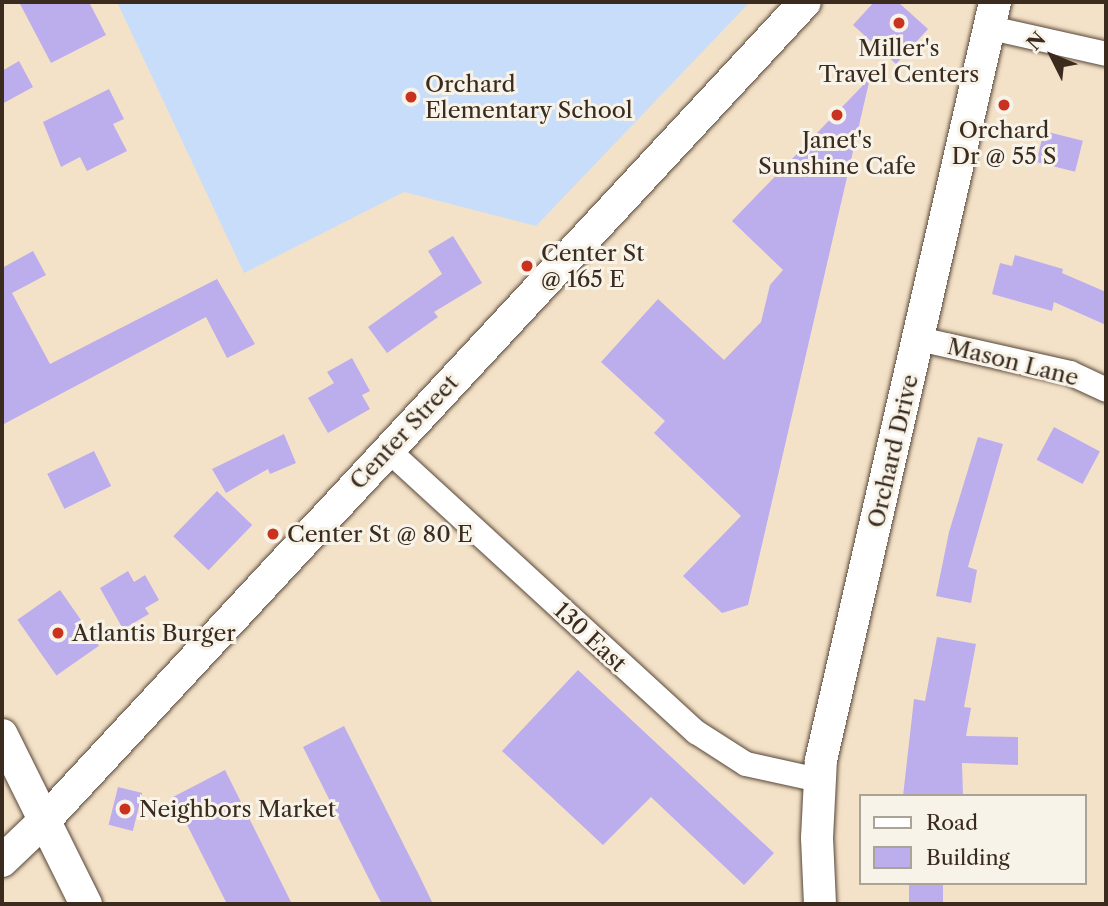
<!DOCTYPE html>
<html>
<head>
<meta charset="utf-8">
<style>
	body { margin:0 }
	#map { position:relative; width:1108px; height:906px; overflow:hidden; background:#f4e2c8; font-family:"Libre Caslon Text",serif }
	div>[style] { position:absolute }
	.built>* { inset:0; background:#c8ddf9 }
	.building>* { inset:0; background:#bcaded; transform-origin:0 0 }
	.roads { filter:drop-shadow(0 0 2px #574638) drop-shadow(0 0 2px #574638) }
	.minor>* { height:24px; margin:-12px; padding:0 12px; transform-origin:12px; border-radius:12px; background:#fff }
	.major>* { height:32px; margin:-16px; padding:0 16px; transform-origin:16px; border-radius:16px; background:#fff }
	.dots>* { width:19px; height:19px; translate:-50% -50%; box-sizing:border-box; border:4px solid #f7f3e8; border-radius:50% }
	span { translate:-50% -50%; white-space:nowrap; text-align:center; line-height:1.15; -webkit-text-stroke:6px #f7f3e8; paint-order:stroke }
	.poi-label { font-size:23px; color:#3b2a1e }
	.left { translate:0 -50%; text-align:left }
	.street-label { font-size:23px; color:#3b2a1e }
	.frame { position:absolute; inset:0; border:4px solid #3b2a1e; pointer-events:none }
	.legend { position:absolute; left:859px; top:794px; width:228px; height:91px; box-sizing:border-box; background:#f7f3e8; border:2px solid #aca397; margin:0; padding:9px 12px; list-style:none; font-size:21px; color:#3b2a1e }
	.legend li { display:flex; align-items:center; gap:14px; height:35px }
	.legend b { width:35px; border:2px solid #aca397 }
	.north { position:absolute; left:1017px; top:21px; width:70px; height:70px; -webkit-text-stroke:5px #f7f3e8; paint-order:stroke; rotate:313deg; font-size:19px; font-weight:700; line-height:28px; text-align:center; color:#3b2a1e }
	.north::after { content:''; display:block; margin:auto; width:24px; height:32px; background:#3b2a1e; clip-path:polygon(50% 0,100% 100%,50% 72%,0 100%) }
</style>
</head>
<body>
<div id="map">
	<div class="built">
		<i style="clip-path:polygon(117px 2px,750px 2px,536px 226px,404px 192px,244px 273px)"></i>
	</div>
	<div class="building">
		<i style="clip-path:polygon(19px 2px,89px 2px,106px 35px,51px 63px)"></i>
		<i style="clip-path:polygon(874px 2px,898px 2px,928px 29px,896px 64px,853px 25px)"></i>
		<i style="clip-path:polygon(19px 61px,33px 87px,2px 104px,2px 71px)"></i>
		<i style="clip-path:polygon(870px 78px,748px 605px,722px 613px,683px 576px,741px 516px,654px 433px,665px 421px,601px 362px,658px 299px,724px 360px,761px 322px,770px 285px,783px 270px,732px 221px)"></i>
		<i style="clip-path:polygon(109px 89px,124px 119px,113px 124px,127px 151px,87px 171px,80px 157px,61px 167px,43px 122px)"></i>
		<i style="left:1044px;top:131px;width:40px;height:32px;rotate:14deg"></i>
		<i style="clip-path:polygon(453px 236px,482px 283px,434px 312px,438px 317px,387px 353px,368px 327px,442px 274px,428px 251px)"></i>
		<i style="clip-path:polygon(33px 251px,46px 275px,12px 293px,50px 364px,217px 279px,255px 344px,227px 358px,206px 317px,2px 425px,2px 268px)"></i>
		<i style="clip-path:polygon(1015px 255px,1063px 269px,1062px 273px,1106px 292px,1106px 325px,1054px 302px,1052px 311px,992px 294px,1000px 263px,1012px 266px)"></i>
		<i style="clip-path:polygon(352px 358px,370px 391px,362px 395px,370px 409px,328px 433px,308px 398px,334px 383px,327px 372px)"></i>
		<i style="left:1054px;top:427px;width:52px;height:37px;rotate:28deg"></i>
		<i style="clip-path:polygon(284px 434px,296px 463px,270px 474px,268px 469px,226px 493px,212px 469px)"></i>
		<i style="clip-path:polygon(978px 437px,1003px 444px,968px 567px,977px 570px,971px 603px,936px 596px,949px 532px)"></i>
		<i style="left:94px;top:451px;width:39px;height:52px;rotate:64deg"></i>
		<i style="left:217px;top:491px;width:49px;height:63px;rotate:44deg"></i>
		<i style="clip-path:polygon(128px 571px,134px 582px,145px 575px,159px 600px,145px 608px,149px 614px,123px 629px,100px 588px)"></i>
		<i style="left:60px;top:590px;width:68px;height:52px;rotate:55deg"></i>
		<i style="clip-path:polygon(937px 637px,976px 644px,964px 707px,971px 708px,966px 736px,1018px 737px,1018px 765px,962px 763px,963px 796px,903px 796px,914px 699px,925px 701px)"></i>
		<i style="clip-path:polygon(578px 670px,774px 853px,744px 885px,651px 797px,603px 845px,502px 751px)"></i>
		<i style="clip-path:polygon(344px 726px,419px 875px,433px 904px,382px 904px,373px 887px,303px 747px)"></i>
		<i style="clip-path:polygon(225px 770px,292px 904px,227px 904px,173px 797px)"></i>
		<i style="left:118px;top:787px;width:25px;height:39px;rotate:14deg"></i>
		<i style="left:909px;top:883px;width:34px;height:21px"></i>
	</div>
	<div class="roads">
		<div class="minor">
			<i style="left:991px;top:28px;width:118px;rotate:12.7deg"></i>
			<i style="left:919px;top:339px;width:155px;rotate:12.7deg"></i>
			<i style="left:1070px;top:373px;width:40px;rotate:25deg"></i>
			<i style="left:388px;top:450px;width:418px;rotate:42.5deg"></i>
			<i style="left:696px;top:732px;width:59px;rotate:32.6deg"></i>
			<i style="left:746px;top:764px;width:75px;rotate:12.4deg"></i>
		</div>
		<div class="major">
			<i style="left:2px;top:735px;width:189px;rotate:63.6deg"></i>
			<i style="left:2px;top:861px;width:61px;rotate:-43.7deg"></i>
			<i style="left:46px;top:819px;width:1115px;rotate:-47.11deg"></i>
			<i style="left:820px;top:904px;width:66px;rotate:-92.6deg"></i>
			<i style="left:817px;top:838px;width:78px;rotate:-87.1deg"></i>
			<i style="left:821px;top:760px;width:778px;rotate:-77.07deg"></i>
		</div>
	</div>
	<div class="dots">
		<i style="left:899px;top:23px;background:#c8321e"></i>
		<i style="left:411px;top:97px;background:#c8321e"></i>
		<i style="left:1004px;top:105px;background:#c8321e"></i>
		<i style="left:837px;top:115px;background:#c8321e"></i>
		<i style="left:527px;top:266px;background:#c8321e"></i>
		<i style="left:273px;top:534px;background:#c8321e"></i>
		<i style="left:58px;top:633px;background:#c8321e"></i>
		<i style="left:125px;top:809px;background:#c8321e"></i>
	</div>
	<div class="poi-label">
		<span style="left:899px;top:61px">Miller's<br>Travel Centers</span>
		<span class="left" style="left:425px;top:97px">Orchard<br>Elementary School</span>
		<span style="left:1004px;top:143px">Orchard<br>Dr @ 55 S</span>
		<span style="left:837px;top:153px">Janet's<br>Sunshine Cafe</span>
		<span class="left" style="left:541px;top:266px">Center St<br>@ 165 E</span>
		<span class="left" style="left:287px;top:534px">Center St @ 80 E</span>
		<span class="left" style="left:72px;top:633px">Atlantis Burger</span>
		<span class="left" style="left:139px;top:809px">Neighbors Market</span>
	</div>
	<div class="street-label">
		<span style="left:1013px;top:362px;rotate:14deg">Mason Lane</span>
		<span style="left:404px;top:432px;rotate:-47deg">Center Street</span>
		<span style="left:893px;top:451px;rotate:-77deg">Orchard Drive</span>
		<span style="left:590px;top:637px;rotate:43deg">130 East</span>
	</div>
	<div class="frame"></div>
	<ul class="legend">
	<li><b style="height:9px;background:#fff"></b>Road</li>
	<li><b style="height:19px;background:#bcaded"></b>Building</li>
	</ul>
	<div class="north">N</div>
</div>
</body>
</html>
